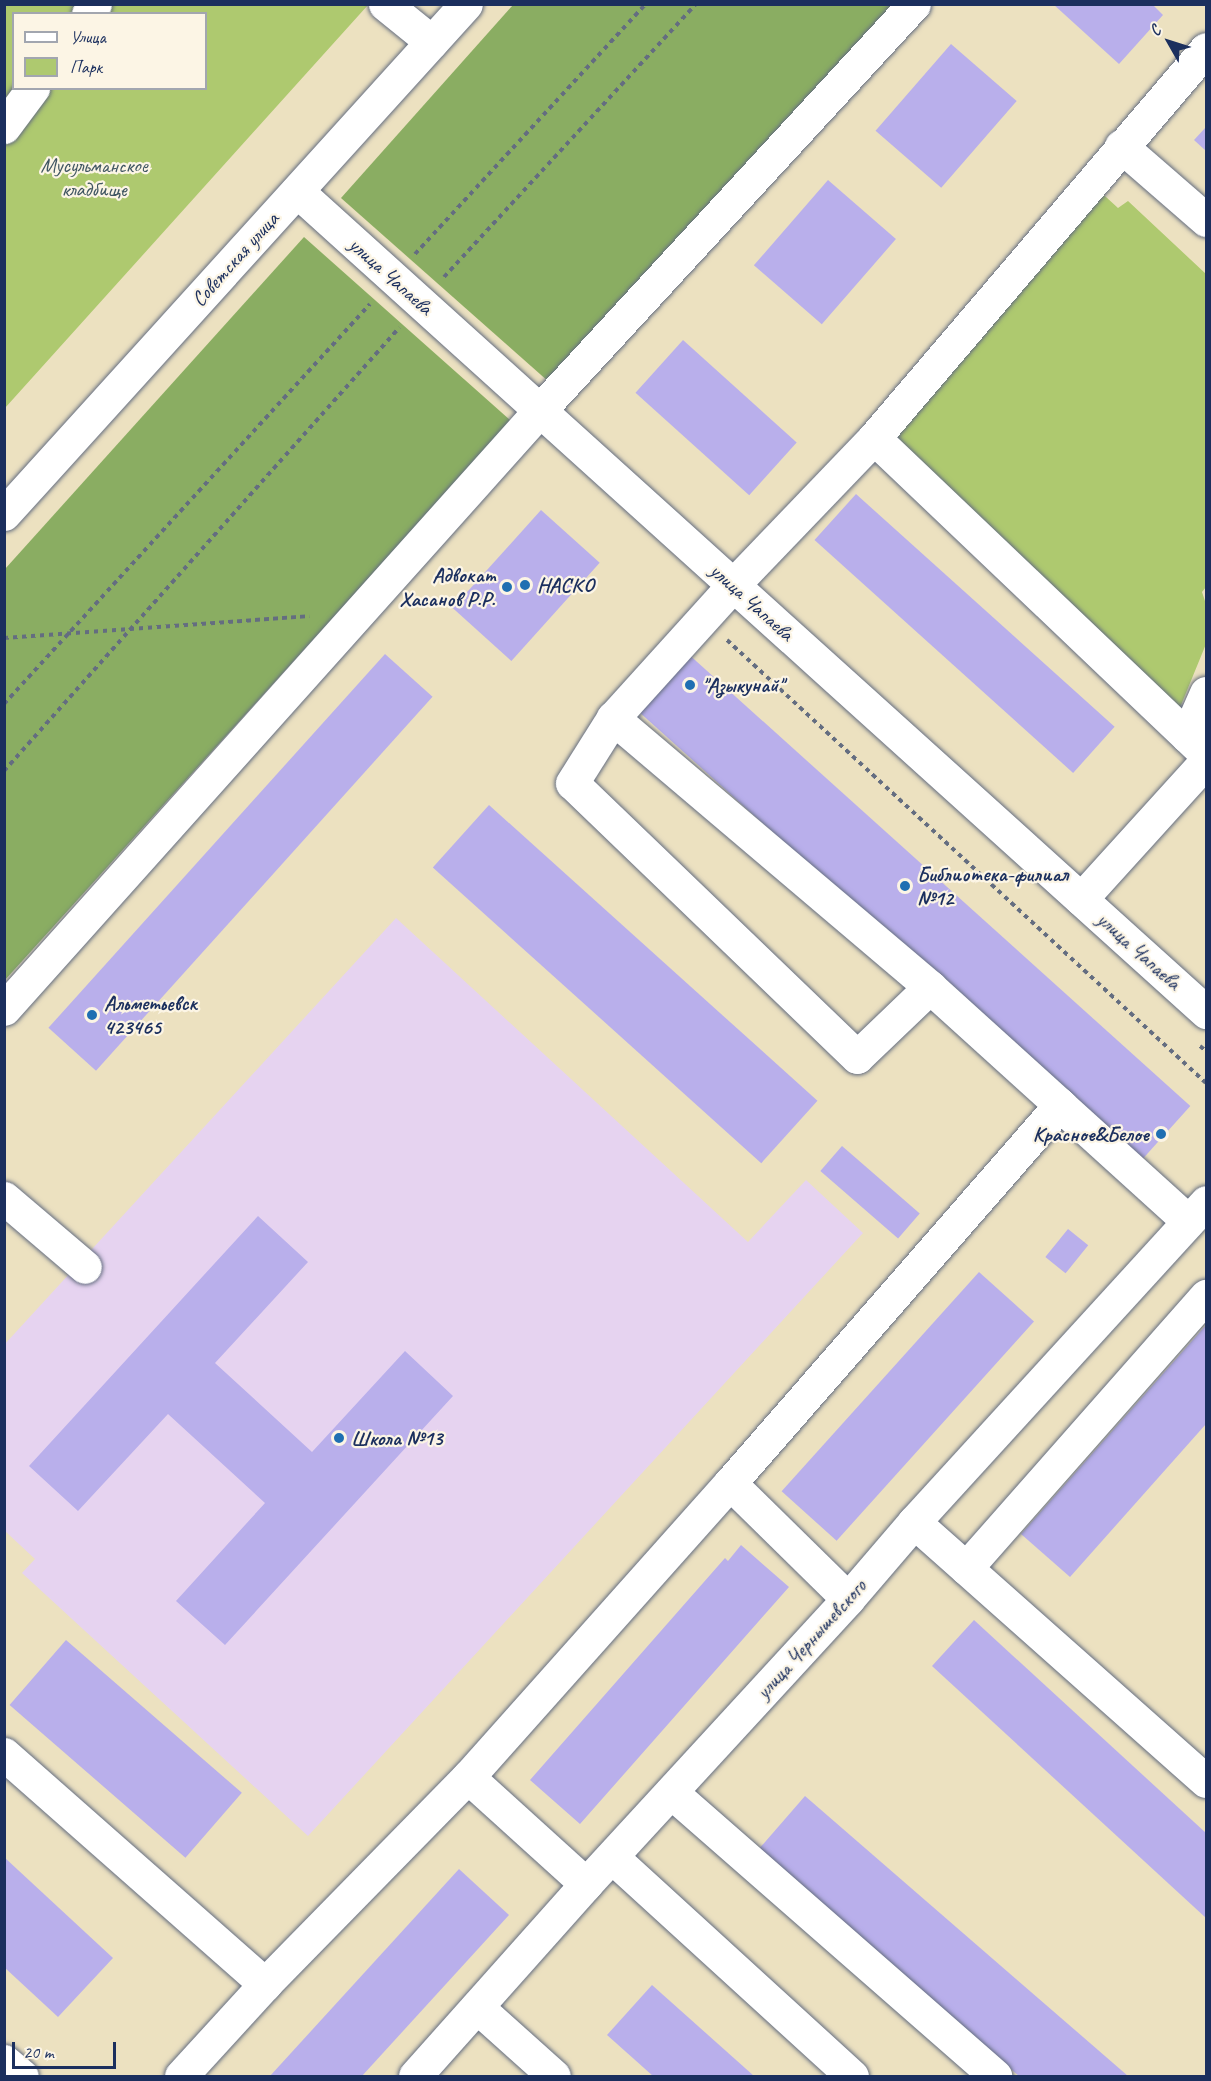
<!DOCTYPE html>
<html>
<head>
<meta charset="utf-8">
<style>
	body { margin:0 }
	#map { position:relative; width:1211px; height:2081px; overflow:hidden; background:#ece1c0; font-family:Caveat,sans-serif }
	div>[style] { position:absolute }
	.built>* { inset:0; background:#e6d3f0 }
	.green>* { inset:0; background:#aec96f }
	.forest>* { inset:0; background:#8aad62 }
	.building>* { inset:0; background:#b9afeb; transform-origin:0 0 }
	.path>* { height:4px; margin-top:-2px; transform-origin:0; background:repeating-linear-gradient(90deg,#646d80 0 4.5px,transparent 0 9px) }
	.roads { filter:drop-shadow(0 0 2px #646d80) drop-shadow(0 0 2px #646d80) }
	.minor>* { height:33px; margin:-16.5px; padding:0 16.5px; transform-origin:16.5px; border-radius:16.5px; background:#fff }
	.major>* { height:33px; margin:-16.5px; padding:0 16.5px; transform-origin:16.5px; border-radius:16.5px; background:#fff }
	.dots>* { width:16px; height:16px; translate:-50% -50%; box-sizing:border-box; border:3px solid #fcf5e5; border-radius:50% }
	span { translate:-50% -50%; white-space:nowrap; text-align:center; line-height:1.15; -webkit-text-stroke:4.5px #fcf5e5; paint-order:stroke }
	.park-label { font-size:21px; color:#405662 }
	.street-label { font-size:21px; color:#1b2f5e }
	.poi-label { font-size:21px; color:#1b2f5e; font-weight:700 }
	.right { translate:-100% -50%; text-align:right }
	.left { translate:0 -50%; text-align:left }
	.frame { position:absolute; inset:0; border:6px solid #1b2f5e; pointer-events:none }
	.legend { position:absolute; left:12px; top:12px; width:195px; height:78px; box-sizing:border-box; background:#fcf5e5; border:2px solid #a2a6af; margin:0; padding:8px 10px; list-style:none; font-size:18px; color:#1b2f5e }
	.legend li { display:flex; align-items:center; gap:12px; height:30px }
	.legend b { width:30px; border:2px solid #a2a6af }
	.north { position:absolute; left:1139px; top:12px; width:60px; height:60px; -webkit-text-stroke:4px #fcf5e5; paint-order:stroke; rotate:309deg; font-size:16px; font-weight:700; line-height:24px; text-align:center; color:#1b2f5e }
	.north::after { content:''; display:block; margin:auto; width:21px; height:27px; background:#1b2f5e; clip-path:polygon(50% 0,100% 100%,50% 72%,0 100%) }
	.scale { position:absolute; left:12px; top:2042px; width:104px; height:27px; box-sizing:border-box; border:3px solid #1b2f5e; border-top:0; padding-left:8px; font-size:18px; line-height:21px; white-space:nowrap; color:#1b2f5e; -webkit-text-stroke:4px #fcf5e5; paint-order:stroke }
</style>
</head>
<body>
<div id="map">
	<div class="built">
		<i style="clip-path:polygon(396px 918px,748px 1242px,806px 1180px,863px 1233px,308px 1836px,22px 1573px,35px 1559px,5px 1531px,4px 1345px)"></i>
	</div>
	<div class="green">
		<i style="clip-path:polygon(evenodd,5px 5px,368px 5px,5px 408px,5px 5px,14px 14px,206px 14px,206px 88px,14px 88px,14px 14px)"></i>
		<i style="clip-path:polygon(1094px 186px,1118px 208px,1128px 201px,1206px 274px,1206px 587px,1202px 592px,1206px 604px,1206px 644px,1179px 710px,891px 436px)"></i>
	</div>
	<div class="forest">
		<i style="clip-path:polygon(513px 5px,894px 5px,549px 382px,341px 198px)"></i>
		<i style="clip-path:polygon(304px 237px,511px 421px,5px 980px,5px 569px)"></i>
	</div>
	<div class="building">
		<i style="clip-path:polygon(1053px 4px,1152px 4px,1163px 15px,1119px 64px)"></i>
		<i style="left:951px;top:44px;width:87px;height:115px;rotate:41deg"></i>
		<i style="clip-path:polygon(1206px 127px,1206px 151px,1194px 140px)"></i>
		<i style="left:828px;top:180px;width:90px;height:113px;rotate:41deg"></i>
		<i style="left:683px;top:340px;width:153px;height:71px;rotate:42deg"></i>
		<i style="left:856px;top:494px;width:348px;height:62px;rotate:42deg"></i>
		<i style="left:541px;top:510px;width:79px;height:132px;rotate:42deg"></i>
		<i style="left:685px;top:651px;width:680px;height:76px;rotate:42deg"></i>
		<i style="left:385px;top:654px;width:64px;height:503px;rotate:42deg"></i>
		<i style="left:489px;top:805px;width:442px;height:84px;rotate:42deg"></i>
		<i style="left:842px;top:1146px;width:103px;height:33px;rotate:41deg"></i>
		<i style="clip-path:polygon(258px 1216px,308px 1262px,215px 1363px,312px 1452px,405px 1351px,453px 1396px,225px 1645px,176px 1601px,265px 1503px,168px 1414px,78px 1511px,29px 1466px)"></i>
		<i style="left:1068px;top:1229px;width:26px;height:36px;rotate:39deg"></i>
		<i style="left:979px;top:1272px;width:74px;height:295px;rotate:42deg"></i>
		<i style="clip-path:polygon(1206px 1325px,1206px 1424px,1070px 1577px,1021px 1534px)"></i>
		<i style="clip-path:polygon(741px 1545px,789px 1587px,580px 1824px,530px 1780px,725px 1558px,728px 1561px)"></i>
		<i style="clip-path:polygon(974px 1620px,1206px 1833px,1206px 1918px,932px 1666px)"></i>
		<i style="left:66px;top:1640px;width:233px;height:86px;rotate:41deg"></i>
		<i style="clip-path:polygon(805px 1796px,1128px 2076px,1019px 2076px,758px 1850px)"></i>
		<i style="clip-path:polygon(4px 1857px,113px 1958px,58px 2017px,4px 1967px)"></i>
		<i style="clip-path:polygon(459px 1869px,509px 1915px,362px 2076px,270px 2076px)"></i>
		<i style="clip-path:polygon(652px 1985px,754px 2076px,653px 2076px,607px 2035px)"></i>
	</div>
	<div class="path">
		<i style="left:415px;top:254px;width:340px;rotate:-47.3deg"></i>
		<i style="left:444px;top:277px;width:372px;rotate:-47.3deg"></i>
		<i style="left:4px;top:638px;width:306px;rotate:-4.1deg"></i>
		<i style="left:727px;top:640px;width:652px;rotate:42.76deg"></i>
		<i style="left:4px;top:704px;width:542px;rotate:-47.54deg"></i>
		<i style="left:4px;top:771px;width:594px;rotate:-48.28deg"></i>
		<i style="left:1200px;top:1046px;width:8px;rotate:40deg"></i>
	</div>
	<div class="roads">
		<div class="minor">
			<i style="left:385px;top:4px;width:60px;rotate:39deg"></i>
			<i style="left:88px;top:14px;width:12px;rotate:-55deg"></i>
			<i style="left:4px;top:127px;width:49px;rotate:-53.4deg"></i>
			<i style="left:1121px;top:146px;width:113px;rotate:41deg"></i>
			<i style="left:297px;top:191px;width:1225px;rotate:42.09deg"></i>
			<i style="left:874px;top:438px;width:458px;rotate:43.6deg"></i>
			<i style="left:1187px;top:736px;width:47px;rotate:-66.2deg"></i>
			<i style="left:1081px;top:899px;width:186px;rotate:-47.8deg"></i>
			<i style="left:930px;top:987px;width:101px;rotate:136.2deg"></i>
			<i style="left:857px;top:1057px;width:395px;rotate:-136.1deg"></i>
			<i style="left:572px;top:783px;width:77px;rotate:-57.8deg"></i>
			<i style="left:613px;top:718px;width:179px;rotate:-47.9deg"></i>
			<i style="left:733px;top:585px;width:204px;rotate:-46.2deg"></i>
			<i style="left:874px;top:438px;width:511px;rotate:-49.52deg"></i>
			<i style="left:4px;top:1009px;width:819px;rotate:-48.17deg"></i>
			<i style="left:550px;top:399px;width:537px;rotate:-47.34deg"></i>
			<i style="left:1060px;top:1105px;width:173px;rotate:42.2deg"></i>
			<i style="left:4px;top:1198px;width:106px;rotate:40.4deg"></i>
			<i style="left:730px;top:1483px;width:165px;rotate:44.5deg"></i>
			<i style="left:914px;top:1522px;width:390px;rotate:41.6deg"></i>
			<i style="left:966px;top:1568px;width:363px;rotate:-48.6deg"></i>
			<i style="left:4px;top:1754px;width:348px;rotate:41.4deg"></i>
			<i style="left:468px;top:1777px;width:159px;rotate:42.2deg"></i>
			<i style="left:671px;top:1792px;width:431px;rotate:41.2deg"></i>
			<i style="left:612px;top:1857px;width:325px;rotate:42.4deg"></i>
			<i style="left:477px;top:2007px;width:103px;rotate:41.9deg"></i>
			<i style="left:4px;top:2061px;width:23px;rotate:40deg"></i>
			<i style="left:181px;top:2076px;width:125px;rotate:-47.6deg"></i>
			<i style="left:265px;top:1984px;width:290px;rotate:-45.6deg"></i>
			<i style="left:468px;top:1777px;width:394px;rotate:-48.3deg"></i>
			<i style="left:730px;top:1483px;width:502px;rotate:-48.88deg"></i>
			<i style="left:1060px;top:1105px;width:176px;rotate:-137.8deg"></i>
			<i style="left:930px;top:987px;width:416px;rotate:-139.7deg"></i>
			<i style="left:415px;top:2076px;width:257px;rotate:-48.3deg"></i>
			<i style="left:586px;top:1884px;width:387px;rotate:-47.4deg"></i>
			<i style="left:848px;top:1599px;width:101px;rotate:-49.4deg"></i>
			<i style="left:914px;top:1522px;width:433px;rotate:-47.6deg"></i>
		</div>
		<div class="major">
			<i style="left:4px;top:514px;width:688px;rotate:-47.83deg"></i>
		</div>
	</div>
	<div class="dots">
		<i style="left:525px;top:585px;background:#1f6fb2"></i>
		<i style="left:507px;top:587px;background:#1f6fb2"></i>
		<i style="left:690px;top:685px;background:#1f6fb2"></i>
		<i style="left:905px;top:886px;background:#1f6fb2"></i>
		<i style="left:92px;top:1015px;background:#1f6fb2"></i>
		<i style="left:1161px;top:1134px;background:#1f6fb2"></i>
		<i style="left:339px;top:1438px;background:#1f6fb2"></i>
	</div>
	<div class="park-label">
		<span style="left:94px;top:177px">Мусульманское<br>кладбище</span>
	</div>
	<div class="street-label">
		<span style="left:235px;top:259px;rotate:-48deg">Советская улица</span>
		<span style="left:391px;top:276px;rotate:42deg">улица Чапаева</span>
		<span style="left:752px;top:602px;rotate:42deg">улица Чапаева</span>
		<span style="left:1139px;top:951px;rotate:42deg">улица Чапаева</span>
		<span style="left:811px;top:1639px;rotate:-48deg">улица Чернышевского</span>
	</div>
	<div class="poi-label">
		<span class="right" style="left:495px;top:587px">Адвокат<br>Хасанов Р.Р.</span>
		<span class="left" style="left:537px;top:585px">НАСКО</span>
		<span class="left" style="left:702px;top:685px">"Азыкунай"</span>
		<span class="left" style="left:917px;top:886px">Библиотека-филиал<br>№12</span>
		<span class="left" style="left:104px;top:1015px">Альметьевск<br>423465</span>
		<span class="right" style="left:1149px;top:1134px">Красное&amp;Белое</span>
		<span class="left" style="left:351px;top:1438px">Школа №13</span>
	</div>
	<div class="frame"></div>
	<ul class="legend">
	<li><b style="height:8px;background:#fff"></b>Улица</li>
	<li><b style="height:16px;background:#aec96f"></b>Парк</li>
	</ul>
	<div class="north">С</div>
	<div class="scale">20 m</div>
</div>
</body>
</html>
